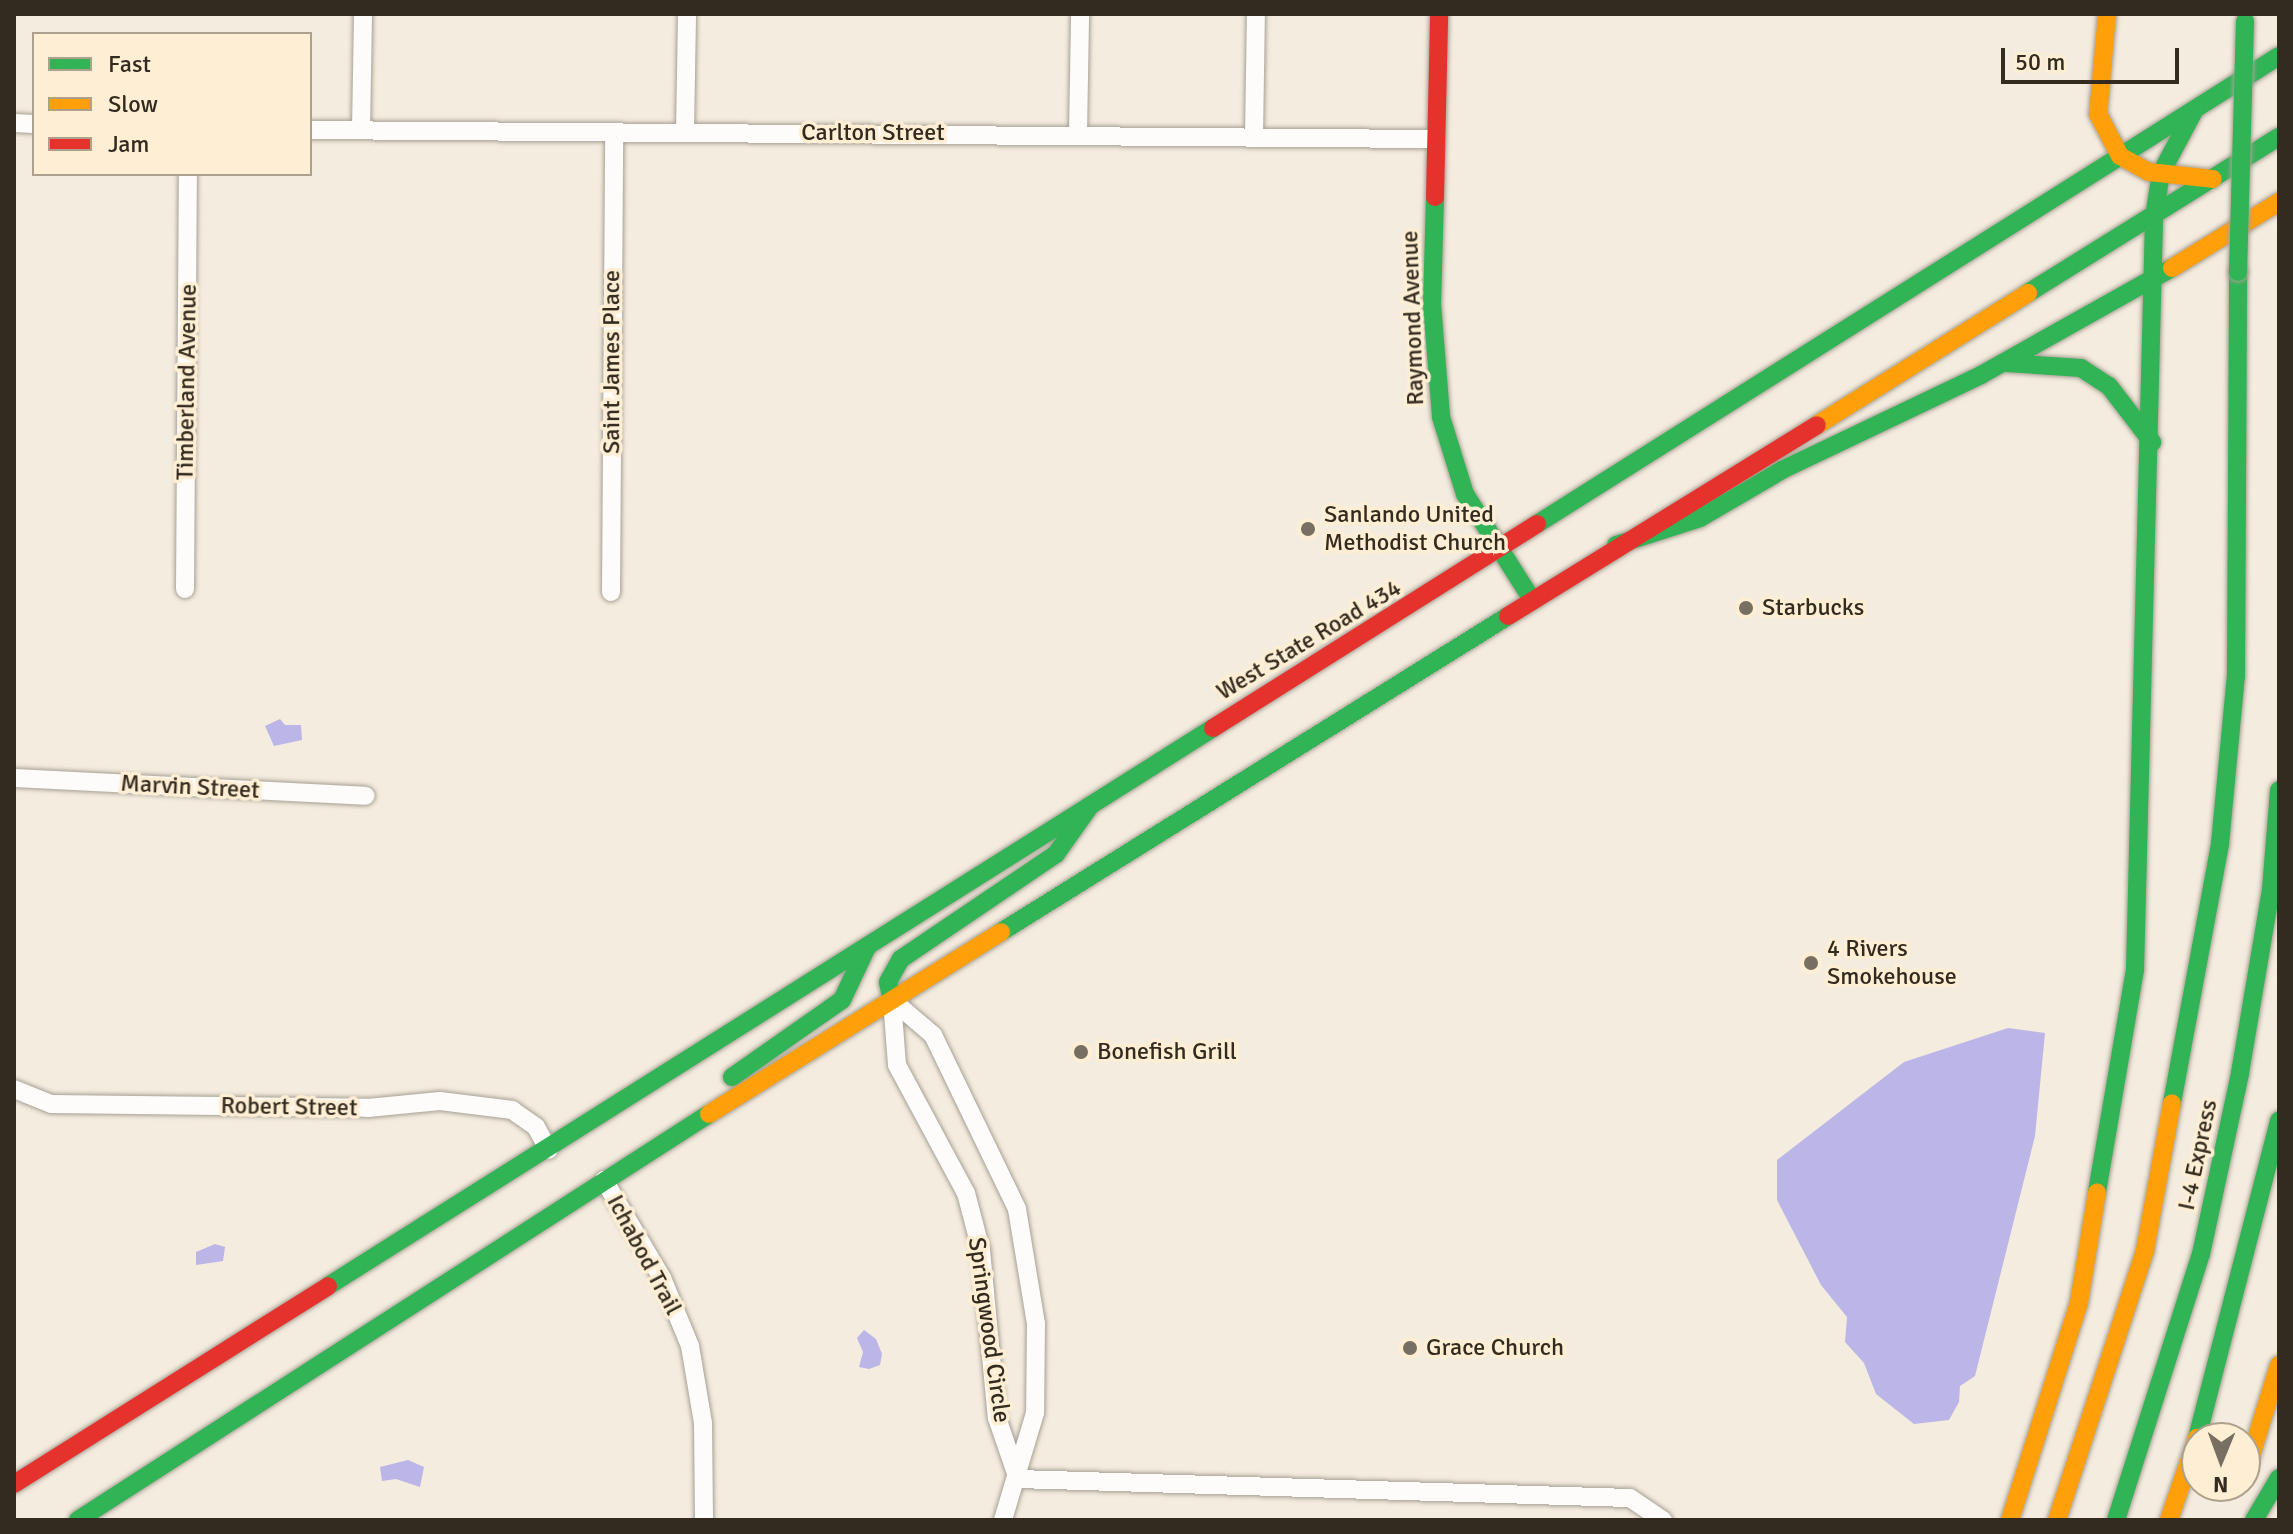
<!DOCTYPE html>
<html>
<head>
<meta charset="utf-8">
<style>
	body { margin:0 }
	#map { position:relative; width:2293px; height:1534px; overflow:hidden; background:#f4ecde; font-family:Signika,sans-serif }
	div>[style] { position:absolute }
	.water>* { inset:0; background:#bbb5e8 }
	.roads { filter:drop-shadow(0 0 2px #a7a095) drop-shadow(0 0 2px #a7a095) }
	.street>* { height:18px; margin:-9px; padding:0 9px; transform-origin:9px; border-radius:9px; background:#fdfcfa }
	.fast>* { height:18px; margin:-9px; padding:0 9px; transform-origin:9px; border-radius:9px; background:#30b455 }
	.slow>* { height:18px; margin:-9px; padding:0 9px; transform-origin:9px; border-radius:9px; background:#ff9f0a }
	.jam>* { height:18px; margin:-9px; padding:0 9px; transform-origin:9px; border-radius:9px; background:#e5322d }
	.bridges { filter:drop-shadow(0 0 2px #a7a095) drop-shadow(0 0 2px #a7a095) }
	.fast-bridge>* { height:18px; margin:-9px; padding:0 9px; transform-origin:9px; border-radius:9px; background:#30b455 }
	.dots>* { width:22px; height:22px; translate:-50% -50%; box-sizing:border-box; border:4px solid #feeed4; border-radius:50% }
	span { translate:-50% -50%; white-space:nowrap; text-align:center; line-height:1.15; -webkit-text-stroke:7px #feeed4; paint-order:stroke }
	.street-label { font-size:24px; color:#332b1f }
	.poi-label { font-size:24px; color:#332b1f }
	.left { translate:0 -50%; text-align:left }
	.frame { position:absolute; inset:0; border:16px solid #332b1f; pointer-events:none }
	.legend { position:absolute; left:32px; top:32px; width:280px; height:144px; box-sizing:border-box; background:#feeed4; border:2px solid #ada08c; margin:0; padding:10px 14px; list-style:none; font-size:24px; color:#332b1f }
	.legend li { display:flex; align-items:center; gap:16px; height:40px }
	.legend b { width:40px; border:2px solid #ada08c }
	.north { position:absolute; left:2181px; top:1422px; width:80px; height:80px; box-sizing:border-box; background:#feeed4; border:2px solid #ada08c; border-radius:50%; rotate:181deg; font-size:22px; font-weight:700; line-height:32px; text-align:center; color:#332b1f }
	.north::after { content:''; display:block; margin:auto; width:28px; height:36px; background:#776f62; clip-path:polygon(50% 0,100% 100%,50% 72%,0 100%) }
	.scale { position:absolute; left:2001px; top:48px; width:178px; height:36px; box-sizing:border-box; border:4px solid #332b1f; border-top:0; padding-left:10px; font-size:24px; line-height:28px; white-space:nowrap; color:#332b1f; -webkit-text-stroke:6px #feeed4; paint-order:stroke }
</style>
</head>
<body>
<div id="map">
	<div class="water">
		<i style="clip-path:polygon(280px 719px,285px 725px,301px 725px,302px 740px,274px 746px,265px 726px)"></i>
		<i style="clip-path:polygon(2008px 1028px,2045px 1033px,2035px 1136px,1975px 1376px,1960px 1386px,1959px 1402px,1949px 1420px,1914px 1424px,1876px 1394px,1864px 1363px,1845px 1342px,1847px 1317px,1821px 1285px,1777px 1200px,1777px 1160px,1904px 1062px)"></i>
		<i style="clip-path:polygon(215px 1244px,225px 1247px,223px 1261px,196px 1265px,196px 1252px)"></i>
		<i style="clip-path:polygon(864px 1330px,876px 1339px,882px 1354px,880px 1365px,869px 1369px,859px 1367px,863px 1352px,857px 1338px)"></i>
		<i style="clip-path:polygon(408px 1460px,424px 1467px,420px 1487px,396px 1479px,382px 1481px,380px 1467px)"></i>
	</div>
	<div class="roads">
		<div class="street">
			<i style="left:14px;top:123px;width:20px;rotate:3deg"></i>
			<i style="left:310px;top:130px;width:1126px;rotate:0.46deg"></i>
			<i style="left:361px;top:130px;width:116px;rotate:-89deg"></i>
			<i style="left:685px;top:131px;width:117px;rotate:-89deg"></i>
			<i style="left:1078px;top:134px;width:120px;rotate:-89deg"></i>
			<i style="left:1254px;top:136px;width:122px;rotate:-89.1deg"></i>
			<i style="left:185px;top:589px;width:415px;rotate:-89.6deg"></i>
			<i style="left:611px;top:592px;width:460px;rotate:-89.6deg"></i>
			<i style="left:14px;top:778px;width:352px;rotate:2.9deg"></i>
			<i style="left:892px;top:1000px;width:54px;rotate:40.5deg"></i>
			<i style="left:933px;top:1035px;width:193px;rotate:64.2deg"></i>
			<i style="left:1017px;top:1209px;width:117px;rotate:80.6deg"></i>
			<i style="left:1036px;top:1324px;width:89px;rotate:90.6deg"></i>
			<i style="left:1035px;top:1413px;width:112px;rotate:106.7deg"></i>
			<i style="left:892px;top:1000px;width:65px;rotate:85.6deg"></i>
			<i style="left:897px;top:1065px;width:145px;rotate:61.7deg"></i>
			<i style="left:966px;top:1193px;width:59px;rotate:75.3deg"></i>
			<i style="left:981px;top:1250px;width:169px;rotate:84.6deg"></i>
			<i style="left:997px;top:1418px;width:65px;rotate:71deg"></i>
			<i style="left:14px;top:1089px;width:40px;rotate:22deg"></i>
			<i style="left:51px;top:1104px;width:317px;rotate:0.7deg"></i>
			<i style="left:368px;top:1108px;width:72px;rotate:-5.6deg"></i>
			<i style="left:440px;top:1101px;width:73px;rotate:7.1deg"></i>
			<i style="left:512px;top:1110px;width:29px;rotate:35deg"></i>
			<i style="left:536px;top:1127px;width:26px;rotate:61deg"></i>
			<i style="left:604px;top:1180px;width:114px;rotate:59.4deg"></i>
			<i style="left:662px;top:1278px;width:74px;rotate:67.6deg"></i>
			<i style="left:690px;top:1346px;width:78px;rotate:80.4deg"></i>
			<i style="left:703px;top:1423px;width:97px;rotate:89.4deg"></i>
			<i style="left:1018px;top:1479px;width:612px;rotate:1.78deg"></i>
			<i style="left:1630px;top:1498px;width:40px;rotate:34deg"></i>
		</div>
		<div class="fast">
			<i style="left:1435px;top:197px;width:107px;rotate:91.6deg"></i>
			<i style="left:1432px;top:304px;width:113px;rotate:85.4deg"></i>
			<i style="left:1441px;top:417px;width:81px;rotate:72.7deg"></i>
			<i style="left:1465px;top:494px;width:123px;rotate:57.6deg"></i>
			<i style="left:2028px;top:293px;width:296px;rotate:-31.9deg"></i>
			<i style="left:2007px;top:363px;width:74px;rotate:3.9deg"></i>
			<i style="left:2081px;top:368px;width:33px;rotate:33deg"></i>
			<i style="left:2109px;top:386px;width:71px;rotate:52.5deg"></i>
			<i style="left:1537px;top:524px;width:877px;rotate:-32.24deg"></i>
			<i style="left:1616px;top:545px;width:88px;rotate:-17.8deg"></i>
			<i style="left:1700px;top:518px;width:95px;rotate:-30.3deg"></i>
			<i style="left:1782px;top:470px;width:221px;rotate:-25.5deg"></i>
			<i style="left:1981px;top:375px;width:219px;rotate:-29.3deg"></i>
			<i style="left:1001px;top:932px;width:597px;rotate:-31.93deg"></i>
			<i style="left:892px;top:1000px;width:18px;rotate:-103deg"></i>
			<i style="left:888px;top:982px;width:26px;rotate:-61deg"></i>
			<i style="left:901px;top:959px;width:187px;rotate:-34.1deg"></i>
			<i style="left:1056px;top:854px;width:59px;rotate:-54.7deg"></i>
			<i style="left:732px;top:1077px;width:134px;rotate:-35deg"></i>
			<i style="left:842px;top:1000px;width:59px;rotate:-64.7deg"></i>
			<i style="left:2172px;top:1103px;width:263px;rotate:-79.5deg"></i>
			<i style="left:2220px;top:844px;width:169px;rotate:-84.6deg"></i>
			<i style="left:2236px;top:676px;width:404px;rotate:-89.7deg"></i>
			<i style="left:2097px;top:1192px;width:225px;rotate:-80.3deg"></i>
			<i style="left:2135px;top:970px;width:753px;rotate:-88.55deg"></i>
			<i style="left:2154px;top:217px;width:45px;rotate:-81deg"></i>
			<i style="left:2161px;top:173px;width:72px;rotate:-62deg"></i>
			<i style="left:328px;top:1286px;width:1046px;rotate:-32.23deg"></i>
			<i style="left:2197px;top:1438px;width:328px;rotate:-75.5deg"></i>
			<i style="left:78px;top:1520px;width:750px;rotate:-32.76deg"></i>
			<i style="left:2116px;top:1520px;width:279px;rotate:-72.3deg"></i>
			<i style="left:2201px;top:1254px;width:185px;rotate:-77.8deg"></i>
			<i style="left:2240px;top:1073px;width:186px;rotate:-80.4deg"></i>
			<i style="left:2271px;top:890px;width:100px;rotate:-85.4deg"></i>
			<i style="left:2254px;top:1520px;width:49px;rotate:-59.2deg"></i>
		</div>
		<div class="slow">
			<i style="left:2107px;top:14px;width:100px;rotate:95.1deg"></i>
			<i style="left:2098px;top:114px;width:47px;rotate:62.4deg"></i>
			<i style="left:2120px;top:156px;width:33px;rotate:29deg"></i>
			<i style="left:2149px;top:172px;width:64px;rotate:6.2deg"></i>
			<i style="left:2172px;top:268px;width:126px;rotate:-31.7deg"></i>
			<i style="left:1817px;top:425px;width:249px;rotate:-32deg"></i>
			<i style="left:709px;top:1114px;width:344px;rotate:-31.9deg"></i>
			<i style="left:2245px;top:1475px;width:115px;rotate:-72.8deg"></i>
			<i style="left:2010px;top:1520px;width:229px;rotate:-72.4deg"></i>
			<i style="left:2079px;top:1302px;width:111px;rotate:-80.7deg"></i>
			<i style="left:2057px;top:1520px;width:284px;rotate:-71.9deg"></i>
			<i style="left:2145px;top:1250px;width:149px;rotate:-79.6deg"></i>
			<i style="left:2169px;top:1520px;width:87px;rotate:-71.1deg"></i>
		</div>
		<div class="jam">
			<i style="left:1435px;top:197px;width:183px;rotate:-88.7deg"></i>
			<i style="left:1508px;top:616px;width:363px;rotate:-31.7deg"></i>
			<i style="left:1213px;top:728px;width:383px;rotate:-32.2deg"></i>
			<i style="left:14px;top:1484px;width:371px;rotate:-32.2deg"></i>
		</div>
	</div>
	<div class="bridges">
		<div class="fast-bridge">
			<i style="left:2238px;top:272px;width:251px;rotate:-88.4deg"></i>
		</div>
	</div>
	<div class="dots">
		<i style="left:1308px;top:529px;background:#776f62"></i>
		<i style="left:1746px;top:608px;background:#776f62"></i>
		<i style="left:1811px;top:963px;background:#776f62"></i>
		<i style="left:1081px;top:1052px;background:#776f62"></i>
		<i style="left:1410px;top:1348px;background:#776f62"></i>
	</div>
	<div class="street-label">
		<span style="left:873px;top:133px">Carlton Street</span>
		<span style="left:1413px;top:318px;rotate:-92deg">Raymond Avenue</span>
		<span style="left:612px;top:362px;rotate:-90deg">Saint James Place</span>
		<span style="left:187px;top:382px;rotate:-89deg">Timberland Avenue</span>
		<span style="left:1309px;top:640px;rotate:-31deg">West State Road 434</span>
		<span style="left:190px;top:787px;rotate:3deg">Marvin Street</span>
		<span style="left:289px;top:1107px;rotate:1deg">Robert Street</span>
		<span style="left:2198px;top:1155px;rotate:-78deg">I-4 Express</span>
		<span style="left:644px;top:1255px;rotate:62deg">Ichabod Trail</span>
		<span style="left:989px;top:1330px;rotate:82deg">Springwood Circle</span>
	</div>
	<div class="poi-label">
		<span class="left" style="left:1324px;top:529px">Sanlando United<br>Methodist Church</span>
		<span class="left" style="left:1762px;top:608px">Starbucks</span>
		<span class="left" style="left:1827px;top:963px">4 Rivers<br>Smokehouse</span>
		<span class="left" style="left:1097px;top:1052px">Bonefish Grill</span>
		<span class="left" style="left:1426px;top:1348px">Grace Church</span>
	</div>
	<div class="frame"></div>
	<ul class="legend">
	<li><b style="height:10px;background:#30b455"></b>Fast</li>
	<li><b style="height:10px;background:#ff9f0a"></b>Slow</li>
	<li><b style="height:10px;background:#e5322d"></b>Jam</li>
	</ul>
	<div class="north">N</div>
	<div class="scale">50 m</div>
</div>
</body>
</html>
